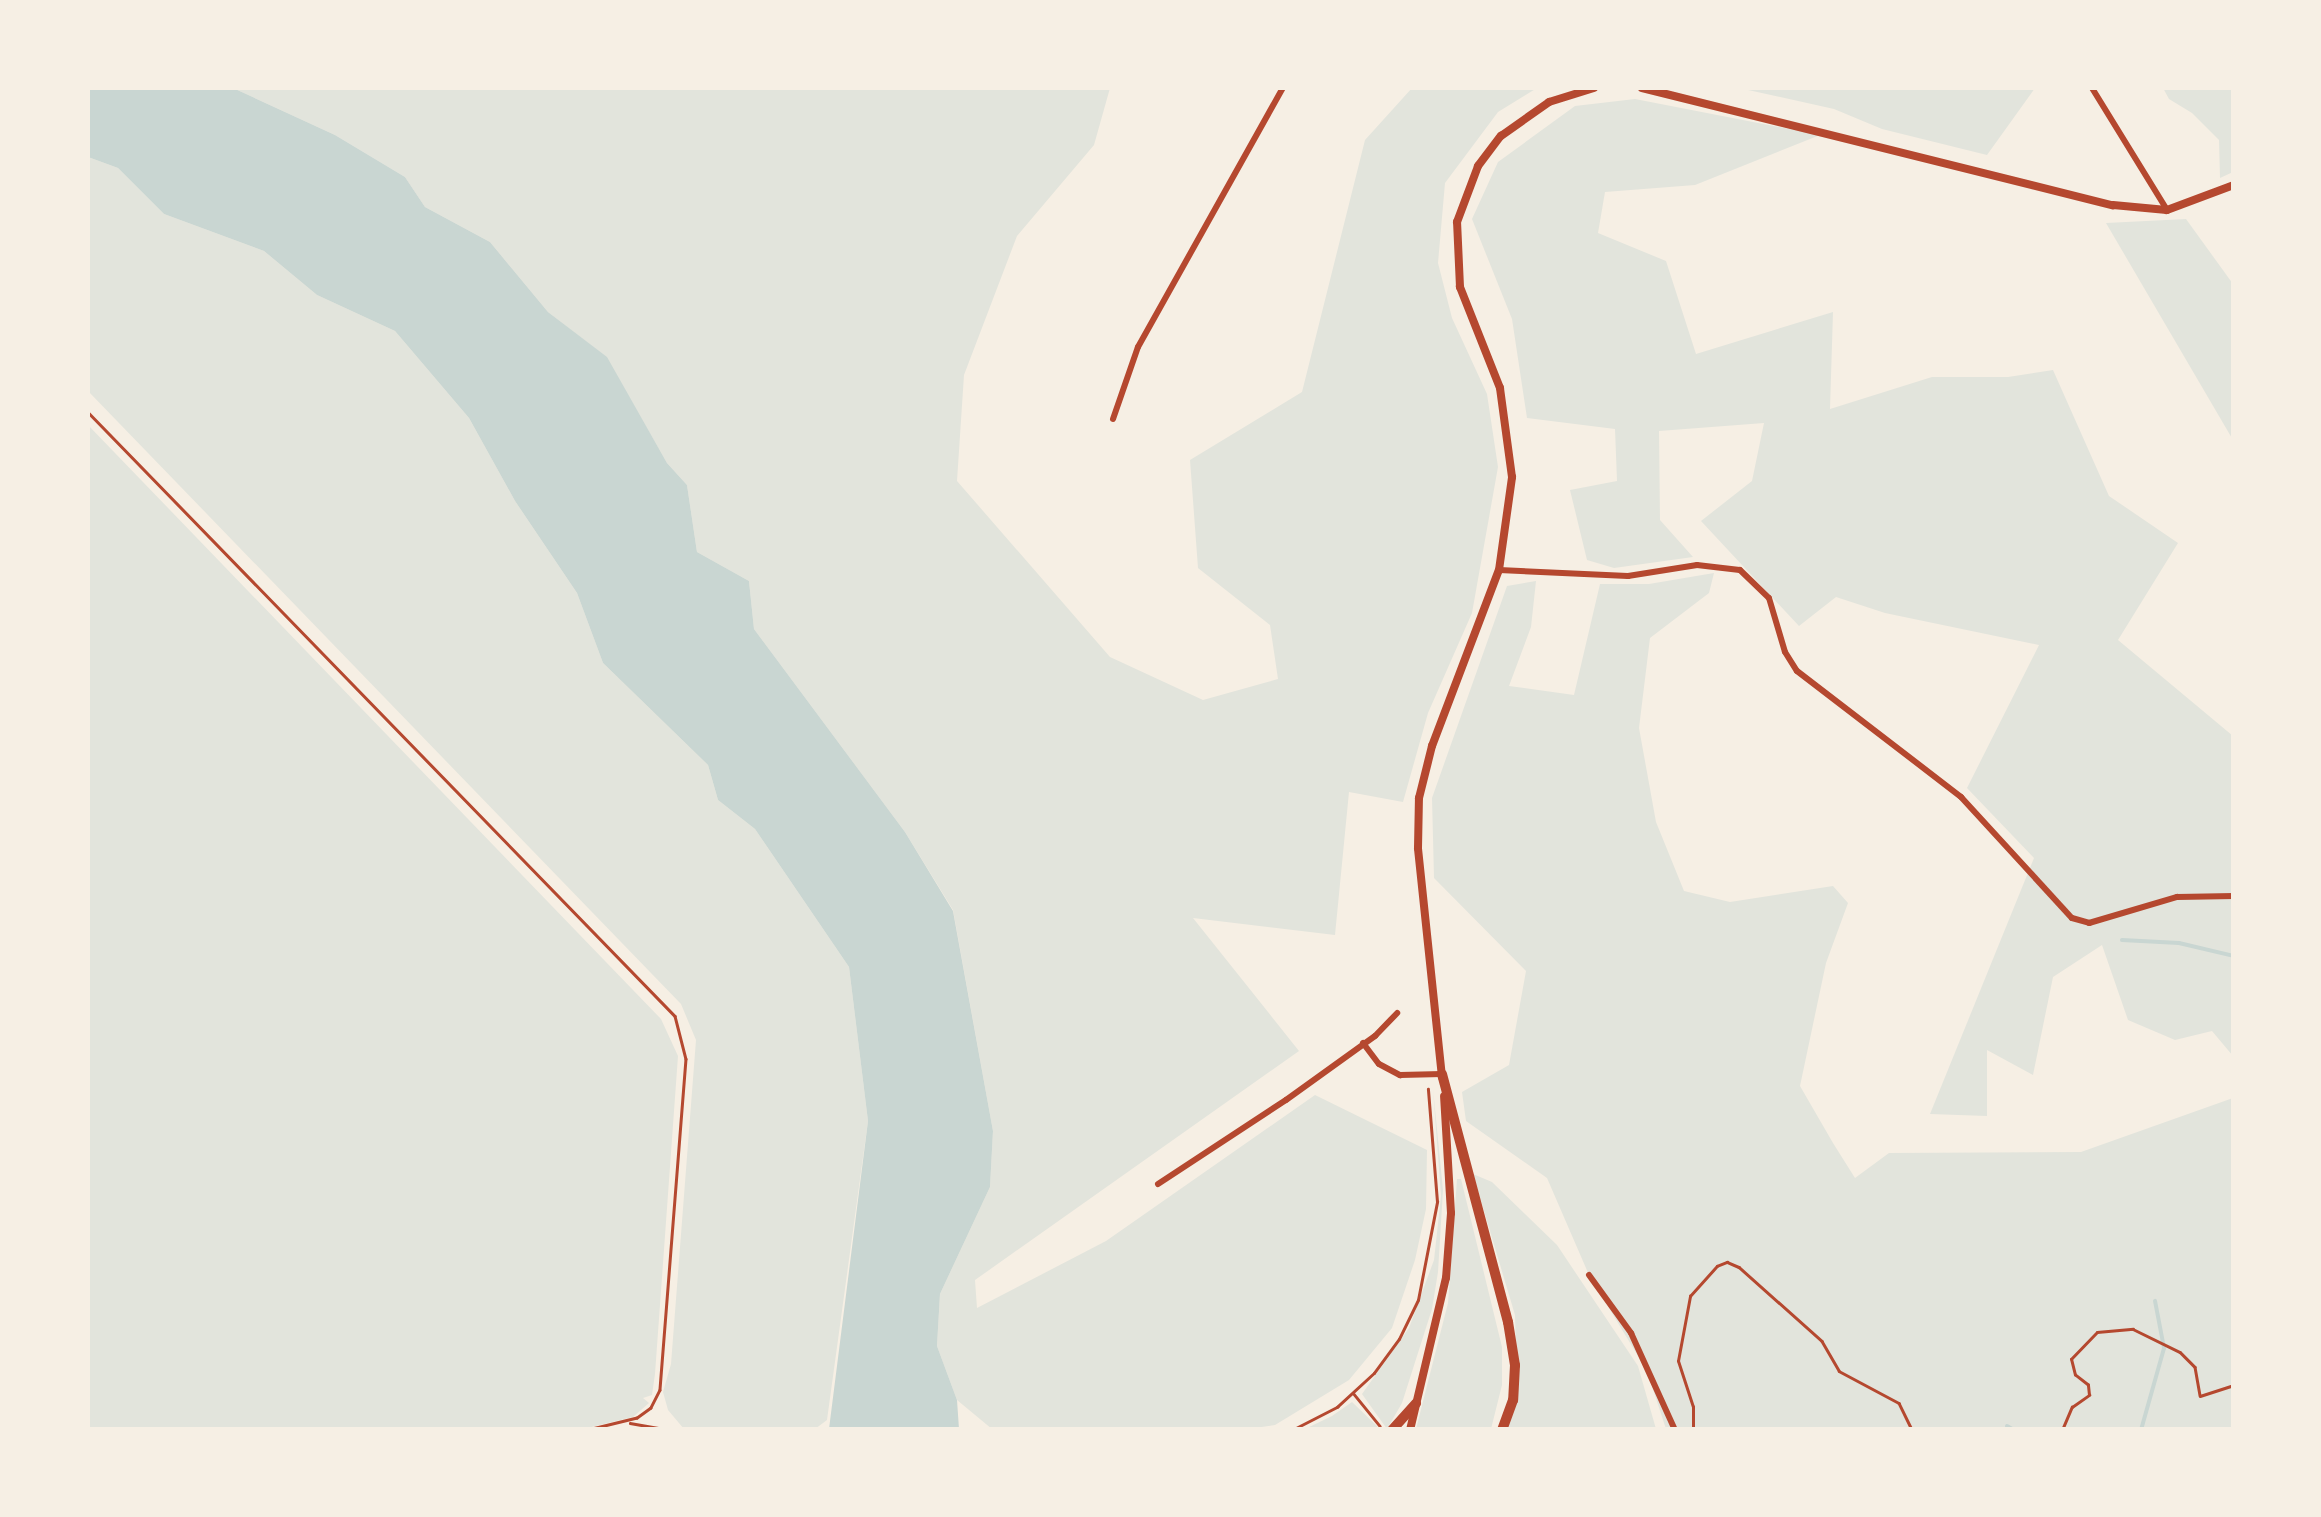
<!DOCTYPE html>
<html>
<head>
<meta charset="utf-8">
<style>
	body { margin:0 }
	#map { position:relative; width:2321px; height:1517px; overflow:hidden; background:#f6efe4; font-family:Cabin,sans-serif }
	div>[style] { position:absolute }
	.green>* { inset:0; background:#e2e4dc }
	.water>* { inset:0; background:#c9d6d2 }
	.stream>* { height:4px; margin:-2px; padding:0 2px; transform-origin:2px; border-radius:2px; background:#c9d6d2 }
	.path>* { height:2.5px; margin:-1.25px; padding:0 1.25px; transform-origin:1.25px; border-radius:1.25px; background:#b5482f }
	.minor>* { height:6px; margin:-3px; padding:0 3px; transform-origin:3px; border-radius:3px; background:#b5482f }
	.tertiary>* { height:8px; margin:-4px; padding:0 4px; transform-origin:4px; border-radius:4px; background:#b5482f }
	.primary>* { height:10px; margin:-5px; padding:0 5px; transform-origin:5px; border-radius:5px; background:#b5482f }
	span { translate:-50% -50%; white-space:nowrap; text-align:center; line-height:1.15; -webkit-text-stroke:8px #f6efe4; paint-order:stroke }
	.frame { position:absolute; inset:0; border:90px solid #f6efe4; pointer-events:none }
</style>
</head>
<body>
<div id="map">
	<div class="green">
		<i style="clip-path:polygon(233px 88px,1110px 88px,1094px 145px,1017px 236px,964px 375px,957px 481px,1110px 657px,1203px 700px,1278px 679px,1270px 625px,1198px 568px,1190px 460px,1302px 392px,1365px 140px,1412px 88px,1537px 88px,1498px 112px,1445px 183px,1438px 263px,1452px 318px,1487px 394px,1498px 467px,1472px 613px,1428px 713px,1403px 802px,1349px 792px,1335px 935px,1193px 918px,1299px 1051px,975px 1280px,977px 1308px,1106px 1241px,1315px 1095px,1427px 1150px,1426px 1209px,1415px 1260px,1392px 1328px,1349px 1380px,1275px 1425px,1241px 1430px,992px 1429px,957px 1400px,937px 1346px,940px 1294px,990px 1187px,993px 1131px,953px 910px,905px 832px,754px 629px,749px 581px,697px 552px,687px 485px,667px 463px,606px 357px,548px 312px,490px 242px,425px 207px,405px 177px,335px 135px)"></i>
		<i style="clip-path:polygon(1739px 88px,2035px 88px,1987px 155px,1882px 129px,1834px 109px)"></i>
		<i style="clip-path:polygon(2163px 88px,2233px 88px,2233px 172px,2220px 178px,2219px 140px,2192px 113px,2169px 99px)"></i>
		<i style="clip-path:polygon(1635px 99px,1820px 135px,1695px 185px,1605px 192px,1598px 233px,1666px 261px,1696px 354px,1833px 312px,1830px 409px,1932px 377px,2008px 377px,2053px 370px,2109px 496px,2178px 543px,2118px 640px,2233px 736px,2233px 1056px,2212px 1031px,2175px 1040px,2128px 1020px,2102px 945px,2053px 977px,2033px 1075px,1987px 1050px,1987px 1116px,1930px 1114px,2034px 858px,1967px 788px,2039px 645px,1885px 613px,1836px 597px,1799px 626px,1701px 521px,1752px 481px,1764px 423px,1659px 431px,1660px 520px,1693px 557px,1614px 568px,1587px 560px,1570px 490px,1617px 481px,1615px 429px,1527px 418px,1512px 319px,1472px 219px,1498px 162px,1575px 106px)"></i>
		<i style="clip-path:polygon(88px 157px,118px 168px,164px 214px,264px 251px,317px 295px,395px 331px,469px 418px,515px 501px,577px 593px,603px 663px,708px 765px,718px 800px,755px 829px,849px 967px,868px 1121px,827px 1420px,815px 1429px,684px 1429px,668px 1410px,663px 1392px,671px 1364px,696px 1040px,681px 1004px,88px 391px)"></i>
		<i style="clip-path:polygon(2186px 219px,2233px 284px,2233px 440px,2106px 223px)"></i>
		<i style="clip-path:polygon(88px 425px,661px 1019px,678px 1056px,655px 1374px,652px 1395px,643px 1398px,649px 1403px,633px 1417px,579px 1430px,88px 1429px)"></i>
		<i style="clip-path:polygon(1714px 573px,1709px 593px,1650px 638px,1639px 728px,1656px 822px,1684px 891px,1730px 902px,1833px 886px,1848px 903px,1826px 963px,1800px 1086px,1833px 1143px,1855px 1178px,1889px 1153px,2081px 1152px,2233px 1098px,2233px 1429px,1666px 1429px,1647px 1371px,1589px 1275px,1547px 1178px,1466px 1121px,1462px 1092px,1509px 1065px,1526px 971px,1434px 878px,1432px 798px,1507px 586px,1536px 581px,1531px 627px,1509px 686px,1574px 695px,1600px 584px,1649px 584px)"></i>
		<i style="clip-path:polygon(1433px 1089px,1443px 1190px,1438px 1272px,1432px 1309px,1402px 1403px,1387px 1429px,1362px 1394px,1409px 1328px,1434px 1260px,1441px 1196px)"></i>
		<i style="clip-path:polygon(1473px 1174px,1492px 1182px,1557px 1245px,1638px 1366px,1656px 1429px,1505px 1429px,1517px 1390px,1515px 1315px)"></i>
		<i style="clip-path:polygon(1457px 1179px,1461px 1179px,1502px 1347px,1502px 1385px,1491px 1429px,1416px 1429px,1448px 1303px)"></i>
		<i style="clip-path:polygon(1352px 1402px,1380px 1429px,1305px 1429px,1332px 1416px)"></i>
	</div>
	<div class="water">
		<i style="clip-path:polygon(88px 88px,233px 88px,335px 135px,405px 177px,425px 207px,490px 242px,548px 312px,607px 357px,667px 463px,687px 485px,697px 552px,749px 581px,754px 629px,905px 832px,953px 911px,993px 1131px,990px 1187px,940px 1294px,937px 1346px,957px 1400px,959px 1429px,829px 1429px,868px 1121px,849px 967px,755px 829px,718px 800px,708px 765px,603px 663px,577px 593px,515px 501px,469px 418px,395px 331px,317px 295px,264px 251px,164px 214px,118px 168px,88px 157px)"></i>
	</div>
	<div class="stream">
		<i style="left:2122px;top:940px;width:57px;rotate:3deg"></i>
		<i style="left:2179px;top:943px;width:57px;rotate:13.3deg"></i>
		<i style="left:2007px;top:1426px;width:8px;rotate:30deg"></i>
		<i style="left:2141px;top:1430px;width:85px;rotate:-74.3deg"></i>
		<i style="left:2164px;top:1348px;width:48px;rotate:-100.8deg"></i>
	</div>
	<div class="path">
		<i style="left:88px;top:412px;width:842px;rotate:45.82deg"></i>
		<i style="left:675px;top:1016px;width:44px;rotate:75.7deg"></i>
		<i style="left:686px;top:1059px;width:332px;rotate:94.5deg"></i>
		<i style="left:660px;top:1390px;width:20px;rotate:117deg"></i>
		<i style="left:651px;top:1408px;width:17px;rotate:144deg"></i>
		<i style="left:637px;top:1418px;width:50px;rotate:166.2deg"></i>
		<i style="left:1354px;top:1394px;width:41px;rotate:50.9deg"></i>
		<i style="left:630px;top:1423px;width:40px;rotate:10deg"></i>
		<i style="left:1292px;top:1430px;width:51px;rotate:-27.1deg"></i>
		<i style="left:1337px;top:1407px;width:50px;rotate:-42.6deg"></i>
		<i style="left:1374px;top:1373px;width:42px;rotate:-53.7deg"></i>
		<i style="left:1399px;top:1339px;width:43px;rotate:-64deg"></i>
		<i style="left:1418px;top:1300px;width:100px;rotate:-79deg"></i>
		<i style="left:1437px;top:1202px;width:113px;rotate:-94.6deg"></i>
		<i style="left:1693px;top:1430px;width:23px;rotate:-90deg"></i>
		<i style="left:1693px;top:1407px;width:48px;rotate:-108.1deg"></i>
		<i style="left:1678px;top:1361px;width:66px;rotate:-79.5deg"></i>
		<i style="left:1690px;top:1296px;width:40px;rotate:-48deg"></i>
		<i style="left:1717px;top:1266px;width:11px;rotate:-22deg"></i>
		<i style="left:1727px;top:1262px;width:13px;rotate:23deg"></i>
		<i style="left:1739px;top:1267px;width:111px;rotate:41.7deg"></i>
		<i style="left:1822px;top:1341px;width:34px;rotate:60deg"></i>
		<i style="left:1839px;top:1371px;width:68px;rotate:28.1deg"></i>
		<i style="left:1899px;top:1403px;width:30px;rotate:64deg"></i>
		<i style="left:2062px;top:1430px;width:25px;rotate:-67deg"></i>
		<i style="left:2072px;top:1407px;width:21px;rotate:-35deg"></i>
		<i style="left:2089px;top:1395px;width:10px;rotate:-96deg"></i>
		<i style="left:2088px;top:1385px;width:16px;rotate:-142deg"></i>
		<i style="left:2075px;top:1375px;width:16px;rotate:-104deg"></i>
		<i style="left:2071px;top:1359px;width:37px;rotate:-46deg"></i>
		<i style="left:2097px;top:1332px;width:36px;rotate:-5deg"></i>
		<i style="left:2133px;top:1329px;width:52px;rotate:26.1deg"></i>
		<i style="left:2180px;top:1352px;width:21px;rotate:45deg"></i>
		<i style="left:2195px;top:1367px;width:29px;rotate:80deg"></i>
		<i style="left:2200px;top:1396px;width:36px;rotate:-18deg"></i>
	</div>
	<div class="minor">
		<i style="left:2092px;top:88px;width:143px;rotate:58.4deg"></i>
		<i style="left:1113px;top:419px;width:76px;rotate:-70.9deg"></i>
		<i style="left:1138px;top:347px;width:297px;rotate:-60.8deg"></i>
		<i style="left:1499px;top:570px;width:129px;rotate:2.7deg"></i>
		<i style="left:1628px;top:576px;width:70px;rotate:-9.1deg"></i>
		<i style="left:1697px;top:565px;width:43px;rotate:6.6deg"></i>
		<i style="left:1740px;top:570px;width:40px;rotate:44deg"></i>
		<i style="left:1769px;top:598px;width:56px;rotate:73.5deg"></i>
		<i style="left:1785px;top:652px;width:22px;rotate:58deg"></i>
		<i style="left:1797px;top:671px;width:207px;rotate:37.5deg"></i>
		<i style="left:1961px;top:797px;width:164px;rotate:47.5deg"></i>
		<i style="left:2072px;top:918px;width:18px;rotate:16deg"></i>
		<i style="left:2089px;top:923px;width:92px;rotate:-16.5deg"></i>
		<i style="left:2177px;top:897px;width:57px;rotate:-1deg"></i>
		<i style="left:1363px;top:1043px;width:26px;rotate:53deg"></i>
		<i style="left:1379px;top:1064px;width:24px;rotate:28deg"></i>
		<i style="left:1400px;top:1075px;width:42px;rotate:-1.4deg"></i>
		<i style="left:1158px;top:1184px;width:153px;rotate:-33.3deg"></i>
		<i style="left:1286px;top:1100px;width:110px;rotate:-35.7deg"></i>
		<i style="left:1375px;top:1036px;width:32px;rotate:-46deg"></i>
		<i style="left:1589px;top:1275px;width:72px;rotate:54.1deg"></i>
		<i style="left:1631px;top:1333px;width:107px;rotate:65.6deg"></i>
	</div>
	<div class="tertiary">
		<i style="left:1642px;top:88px;width:485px;rotate:14deg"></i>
		<i style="left:2113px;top:205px;width:54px;rotate:5.3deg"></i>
		<i style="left:2167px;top:210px;width:72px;rotate:-20.5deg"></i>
		<i style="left:1442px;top:1077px;width:230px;rotate:-96deg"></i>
		<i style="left:1418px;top:848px;width:50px;rotate:-88.9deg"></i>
		<i style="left:1419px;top:798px;width:54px;rotate:-76deg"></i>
		<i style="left:1432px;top:746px;width:188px;rotate:-69.2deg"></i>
		<i style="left:1499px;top:570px;width:94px;rotate:-82deg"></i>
		<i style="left:1512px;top:477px;width:90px;rotate:-97.7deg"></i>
		<i style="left:1500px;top:388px;width:109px;rotate:-111.6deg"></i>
		<i style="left:1460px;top:287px;width:65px;rotate:-92.6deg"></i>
		<i style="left:1457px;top:222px;width:60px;rotate:-69.4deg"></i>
		<i style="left:1478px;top:166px;width:38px;rotate:-53deg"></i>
		<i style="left:1501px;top:136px;width:59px;rotate:-35.3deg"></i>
		<i style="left:1549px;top:102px;width:47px;rotate:-17.3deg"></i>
		<i style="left:1410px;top:1430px;width:156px;rotate:-76.7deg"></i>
		<i style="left:1446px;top:1278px;width:65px;rotate:-85.6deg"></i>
		<i style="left:1451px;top:1213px;width:117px;rotate:-93.4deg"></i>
	</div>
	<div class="primary">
		<i style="left:1442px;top:1074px;width:257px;rotate:75.1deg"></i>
		<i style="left:1508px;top:1322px;width:44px;rotate:80.8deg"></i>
		<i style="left:1515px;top:1365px;width:35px;rotate:93deg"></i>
		<i style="left:1513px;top:1400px;width:32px;rotate:110deg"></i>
		<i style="left:1392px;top:1430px;width:36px;rotate:-48deg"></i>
	</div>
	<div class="frame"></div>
</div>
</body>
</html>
